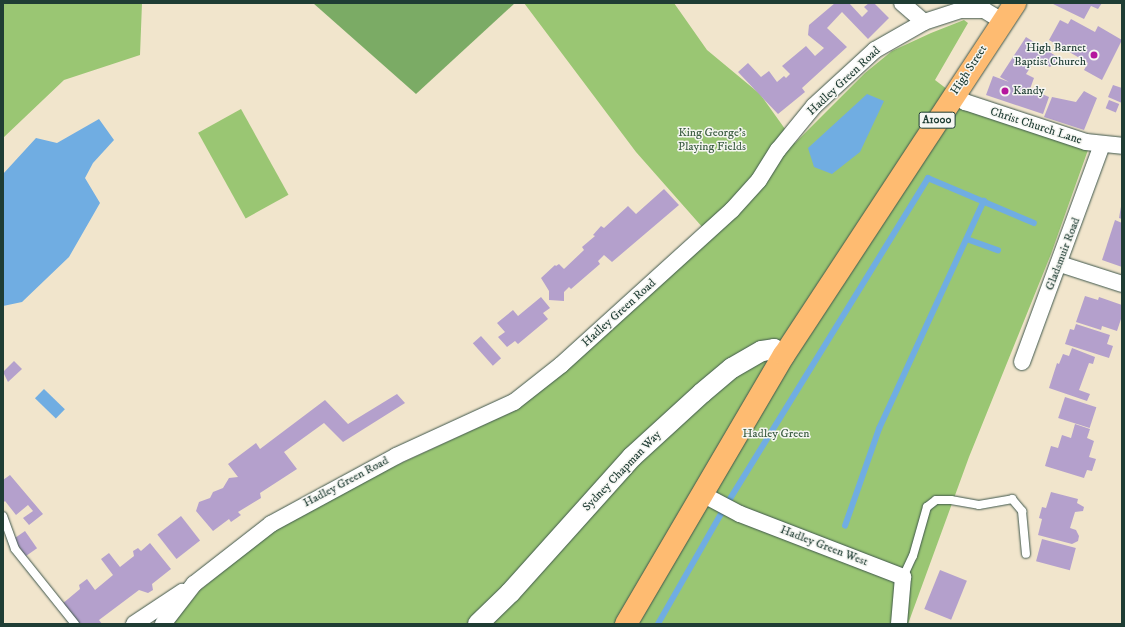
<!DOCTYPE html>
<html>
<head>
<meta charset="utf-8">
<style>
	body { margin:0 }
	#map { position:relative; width:1125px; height:627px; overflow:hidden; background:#f1e5cc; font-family:"IM FELL DW Pica",serif }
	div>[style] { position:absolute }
	.green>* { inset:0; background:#9ac673; transform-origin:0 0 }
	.forest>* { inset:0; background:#7bab65 }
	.water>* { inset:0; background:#70ade2; transform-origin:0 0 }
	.stream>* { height:5.5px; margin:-2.75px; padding:0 2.75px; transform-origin:2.75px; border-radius:2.75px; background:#70ade2 }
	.building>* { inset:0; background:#b4a0cc; transform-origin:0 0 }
	.roads { filter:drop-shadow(0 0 1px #3e564b) drop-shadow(0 0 1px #3e564b) }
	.service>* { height:8px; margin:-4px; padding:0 4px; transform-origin:4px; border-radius:4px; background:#fff }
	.minor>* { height:16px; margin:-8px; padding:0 8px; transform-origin:8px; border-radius:8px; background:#fff }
	.tertiary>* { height:20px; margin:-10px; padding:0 10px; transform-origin:10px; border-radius:10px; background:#fff }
	.primary>* { height:22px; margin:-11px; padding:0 11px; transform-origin:11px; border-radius:11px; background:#febb71 }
	.dots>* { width:11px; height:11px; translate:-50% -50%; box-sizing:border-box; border:2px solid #f6f6f2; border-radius:50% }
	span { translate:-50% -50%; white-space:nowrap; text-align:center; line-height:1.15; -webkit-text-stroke:3px #f6f6f2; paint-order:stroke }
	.shield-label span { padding:1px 3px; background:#f6f6f2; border:1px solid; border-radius:3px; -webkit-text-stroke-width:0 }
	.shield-label { font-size:11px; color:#1f3d34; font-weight:700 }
	.poi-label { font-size:12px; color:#1f3d34 }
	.right { translate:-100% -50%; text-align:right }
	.left { translate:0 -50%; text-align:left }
	.street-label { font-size:12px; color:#1f3d34 }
	.park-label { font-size:12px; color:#3e5f44 }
	.frame { position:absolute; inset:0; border:4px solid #1f3d34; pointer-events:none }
</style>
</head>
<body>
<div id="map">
	<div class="green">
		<i style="clip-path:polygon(3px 3px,142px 3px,140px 55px,64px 80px,3px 138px)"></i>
		<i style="clip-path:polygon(524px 3px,674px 3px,707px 50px,760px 94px,795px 143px,865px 73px,892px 51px,931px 33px,964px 20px,968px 23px,935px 80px,977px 112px,1088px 150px,1051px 254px,969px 457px,908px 624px,173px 624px,200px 590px,279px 527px,369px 478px,518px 409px,564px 372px,711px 237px,636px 152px)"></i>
		<i style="left:241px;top:109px;width:98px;height:49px;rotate:61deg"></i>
	</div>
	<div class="forest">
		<i style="clip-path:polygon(313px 3px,515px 3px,416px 94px)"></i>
	</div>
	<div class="water">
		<i style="clip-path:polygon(867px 94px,884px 101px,860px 152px,832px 174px,814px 167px,808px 148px)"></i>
		<i style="clip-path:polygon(99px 119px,114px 140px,93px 163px,85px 178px,100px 203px,69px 257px,22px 302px,3px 306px,3px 174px,36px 138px,57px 143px)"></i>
		<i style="left:44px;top:389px;width:29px;height:13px;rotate:44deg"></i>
	</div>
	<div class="stream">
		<i style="left:967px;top:239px;width:33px;rotate:20deg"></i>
		<i style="left:730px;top:499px;width:377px;rotate:-58.3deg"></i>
		<i style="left:928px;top:178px;width:115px;rotate:23deg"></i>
		<i style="left:845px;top:526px;width:103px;rotate:-70.7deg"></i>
		<i style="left:879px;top:429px;width:251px;rotate:-65.3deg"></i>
		<i style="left:658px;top:624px;width:127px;rotate:-60.2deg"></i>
	</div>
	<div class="building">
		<i style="clip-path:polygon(835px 3px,849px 3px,862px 17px,868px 11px,864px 7px,869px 3px,874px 3px,889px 18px,868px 39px,842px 12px,827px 28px,847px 47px,802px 88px,805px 92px,778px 114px,738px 72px,748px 63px,761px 77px,769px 71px,777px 82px,784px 76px,786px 78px,790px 74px,782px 66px,806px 46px,815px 56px,824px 48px,808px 35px,809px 25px)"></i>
		<i style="clip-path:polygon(1051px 3px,1102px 3px,1098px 9px,1091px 6px,1084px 19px)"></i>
		<i style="clip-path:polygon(1071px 19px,1095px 32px,1098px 26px,1122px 40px,1102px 80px,1084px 70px,1088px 63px,1049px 40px,1060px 20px,1068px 24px)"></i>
		<i style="clip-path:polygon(1026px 37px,1059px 58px,1050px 67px,1036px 59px,1026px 74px,1034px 78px,1030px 89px,1049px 97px,1043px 114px,986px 95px,993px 76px,1009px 82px,1000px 77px)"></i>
		<i style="clip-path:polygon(1113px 85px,1122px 88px,1122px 103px,1108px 97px)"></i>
		<i style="clip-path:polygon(1084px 91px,1097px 98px,1084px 130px,1044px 117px,1052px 97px,1076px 102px)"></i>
		<i style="left:1109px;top:100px;width:11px;height:9px;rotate:22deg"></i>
		<i style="clip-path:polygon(664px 189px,679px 205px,612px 262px,604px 255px,598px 261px,600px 264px,571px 289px,569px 287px,564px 292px,564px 301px,549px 300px,549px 291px,541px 278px,555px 265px,556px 266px,559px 264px,564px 269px,584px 250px,582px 247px,595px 236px,593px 235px,601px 226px,604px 228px,628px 206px,636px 214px)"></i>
		<i style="clip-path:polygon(1122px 201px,1122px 219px,1119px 218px)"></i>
		<i style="clip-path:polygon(1115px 220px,1122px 223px,1122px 267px,1102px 260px)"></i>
		<i style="clip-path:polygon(1085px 296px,1098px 300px,1099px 297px,1122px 305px,1122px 316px,1117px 331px,1102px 326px,1101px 330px,1076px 322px)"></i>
		<i style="clip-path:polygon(541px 297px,550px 308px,543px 313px,548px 319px,518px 344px,515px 341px,507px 347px,498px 337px,505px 332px,497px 323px,513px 310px,518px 316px)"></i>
		<i style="clip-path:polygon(1076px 324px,1110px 335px,1107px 344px,1113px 346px,1109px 358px,1065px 344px,1070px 329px,1074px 330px)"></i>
		<i style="left:481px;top:336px;width:30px;height:11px;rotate:48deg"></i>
		<i style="clip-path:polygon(1072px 348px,1095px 357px,1093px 364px,1089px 363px,1079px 390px,1090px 394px,1087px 401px,1049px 388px,1057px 363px,1059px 364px,1063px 354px,1069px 356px)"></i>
		<i style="clip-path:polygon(14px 361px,22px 369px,8px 382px,3px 372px)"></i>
		<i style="clip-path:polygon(397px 394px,405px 403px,343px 442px,324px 423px,284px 452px,297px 469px,260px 493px,261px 498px,238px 512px,241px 515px,231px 522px,229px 519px,213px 531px,196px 511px,199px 502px,210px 498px,213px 492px,223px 488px,229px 478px,238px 477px,228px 464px,256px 443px,260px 449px,325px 400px,348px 424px)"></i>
		<i style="left:1065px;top:397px;width:33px;height:22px;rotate:18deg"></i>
		<i style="clip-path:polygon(1075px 424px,1090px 429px,1087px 438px,1094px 441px,1089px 457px,1096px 459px,1092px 471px,1087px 470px,1084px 478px,1045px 466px,1051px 446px,1058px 448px,1062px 435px,1071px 438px)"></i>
		<i style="clip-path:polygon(10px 475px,43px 514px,29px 525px,23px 518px,33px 511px,28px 505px,16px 515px,5px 501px,3px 503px,3px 480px)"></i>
		<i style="clip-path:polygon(1051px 492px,1078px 499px,1077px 503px,1084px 507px,1083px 511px,1075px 512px,1070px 528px,1076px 530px,1079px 536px,1078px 541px,1072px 544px,1038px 535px,1042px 519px,1039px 518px,1042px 507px,1046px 508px)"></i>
		<i style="left:181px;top:516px;width:31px;height:30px;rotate:52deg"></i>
		<i style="left:25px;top:531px;width:21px;height:14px;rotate:55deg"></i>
		<i style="left:1042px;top:539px;width:35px;height:23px;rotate:15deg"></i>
		<i style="clip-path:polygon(150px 543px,171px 569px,152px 584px,153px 590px,148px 593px,139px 590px,99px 620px,102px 624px,75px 624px,62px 604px,80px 589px,79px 585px,87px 579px,95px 590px,113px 575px,101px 559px,109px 553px,120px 567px,134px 556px,133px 551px,138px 548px,141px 551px)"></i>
		<i style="left:940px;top:570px;width:29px;height:42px;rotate:22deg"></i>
	</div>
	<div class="roads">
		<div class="service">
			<i style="left:3px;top:516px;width:35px;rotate:70deg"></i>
			<i style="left:15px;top:549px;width:96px;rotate:51.3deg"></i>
			<i style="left:903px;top:577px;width:23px;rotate:-65deg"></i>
			<i style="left:913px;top:556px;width:51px;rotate:-74.1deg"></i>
			<i style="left:927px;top:507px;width:11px;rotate:-38deg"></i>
			<i style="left:936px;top:500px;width:15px"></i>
			<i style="left:951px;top:500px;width:28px;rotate:10deg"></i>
			<i style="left:979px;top:505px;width:34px;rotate:-10deg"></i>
			<i style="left:1012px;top:499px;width:16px;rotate:50deg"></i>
			<i style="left:1022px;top:511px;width:43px;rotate:84.7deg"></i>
		</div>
		<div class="minor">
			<i style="left:902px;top:3px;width:29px;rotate:41deg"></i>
			<i style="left:954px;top:94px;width:14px;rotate:36deg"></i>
			<i style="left:965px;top:102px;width:127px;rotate:18.3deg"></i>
			<i style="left:1086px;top:142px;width:36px;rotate:6deg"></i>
			<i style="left:1060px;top:264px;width:65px;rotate:17.9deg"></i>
			<i style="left:1022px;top:362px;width:231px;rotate:-69.8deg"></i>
			<i style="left:702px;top:494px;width:43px;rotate:27.8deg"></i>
			<i style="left:740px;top:514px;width:175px;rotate:21.1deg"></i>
			<i style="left:903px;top:577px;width:47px;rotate:94.9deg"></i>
			<i style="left:134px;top:624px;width:58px;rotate:-33.7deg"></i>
			<i style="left:163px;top:624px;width:51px;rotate:-52.2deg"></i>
			<i style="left:194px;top:584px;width:98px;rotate:-37.9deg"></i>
			<i style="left:271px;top:524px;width:142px;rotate:-28.5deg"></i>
			<i style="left:396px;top:456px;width:130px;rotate:-24.6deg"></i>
			<i style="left:514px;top:402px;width:60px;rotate:-38.2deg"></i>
			<i style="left:561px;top:365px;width:231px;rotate:-42.2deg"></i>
			<i style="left:732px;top:210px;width:40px;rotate:-48deg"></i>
			<i style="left:759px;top:180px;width:36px;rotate:-58deg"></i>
			<i style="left:778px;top:150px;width:57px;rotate:-50.7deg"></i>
			<i style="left:814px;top:106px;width:83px;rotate:-42.6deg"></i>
			<i style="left:875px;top:50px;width:56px;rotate:-29.7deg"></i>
			<i style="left:924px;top:22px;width:38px;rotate:-18deg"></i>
			<i style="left:960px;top:10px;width:24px"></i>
			<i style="left:984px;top:10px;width:21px;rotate:31deg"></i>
		</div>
		<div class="tertiary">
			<i style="left:478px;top:624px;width:45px;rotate:-44.1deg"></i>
			<i style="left:510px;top:593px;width:183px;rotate:-48.1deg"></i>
			<i style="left:632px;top:457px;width:95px;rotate:-42.4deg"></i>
			<i style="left:702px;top:393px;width:39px;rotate:-40deg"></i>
			<i style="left:732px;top:368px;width:34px;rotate:-30deg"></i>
			<i style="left:762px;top:351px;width:12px;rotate:-9deg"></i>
			<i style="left:774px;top:349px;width:12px;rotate:31deg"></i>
		</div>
		<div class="primary">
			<i style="left:626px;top:624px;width:312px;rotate:-59.6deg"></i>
			<i style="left:784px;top:355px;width:421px;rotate:-56.7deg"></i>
		</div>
	</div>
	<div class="dots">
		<i style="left:1094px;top:55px;background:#b5179e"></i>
		<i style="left:1005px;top:91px;background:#b5179e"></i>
	</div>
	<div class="shield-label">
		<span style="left:937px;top:120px">A1000</span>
	</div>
	<div class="poi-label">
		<span class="right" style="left:1086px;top:55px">High Barnet<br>Baptist Church</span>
		<span class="left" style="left:1013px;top:91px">Kandy</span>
	</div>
	<div class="street-label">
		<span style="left:969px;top:70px;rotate:-57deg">High Street</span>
		<span style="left:844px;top:81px;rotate:-43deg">Hadley Green Road</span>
		<span style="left:1036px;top:126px;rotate:18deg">Christ Church Lane</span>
		<span style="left:1063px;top:254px;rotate:-69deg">Gladsmuir Road</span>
		<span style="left:619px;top:313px;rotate:-42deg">Hadley Green Road</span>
		<span style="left:622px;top:471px;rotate:-46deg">Sydney Chapman Way</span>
		<span style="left:346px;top:482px;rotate:-28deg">Hadley Green Road</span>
		<span style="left:824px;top:546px;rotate:21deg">Hadley Green West</span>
	</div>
	<div class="park-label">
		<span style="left:712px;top:140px">King George's<br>Playing Fields</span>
		<span style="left:776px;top:434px">Hadley Green</span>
	</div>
	<div class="frame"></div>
</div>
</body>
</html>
